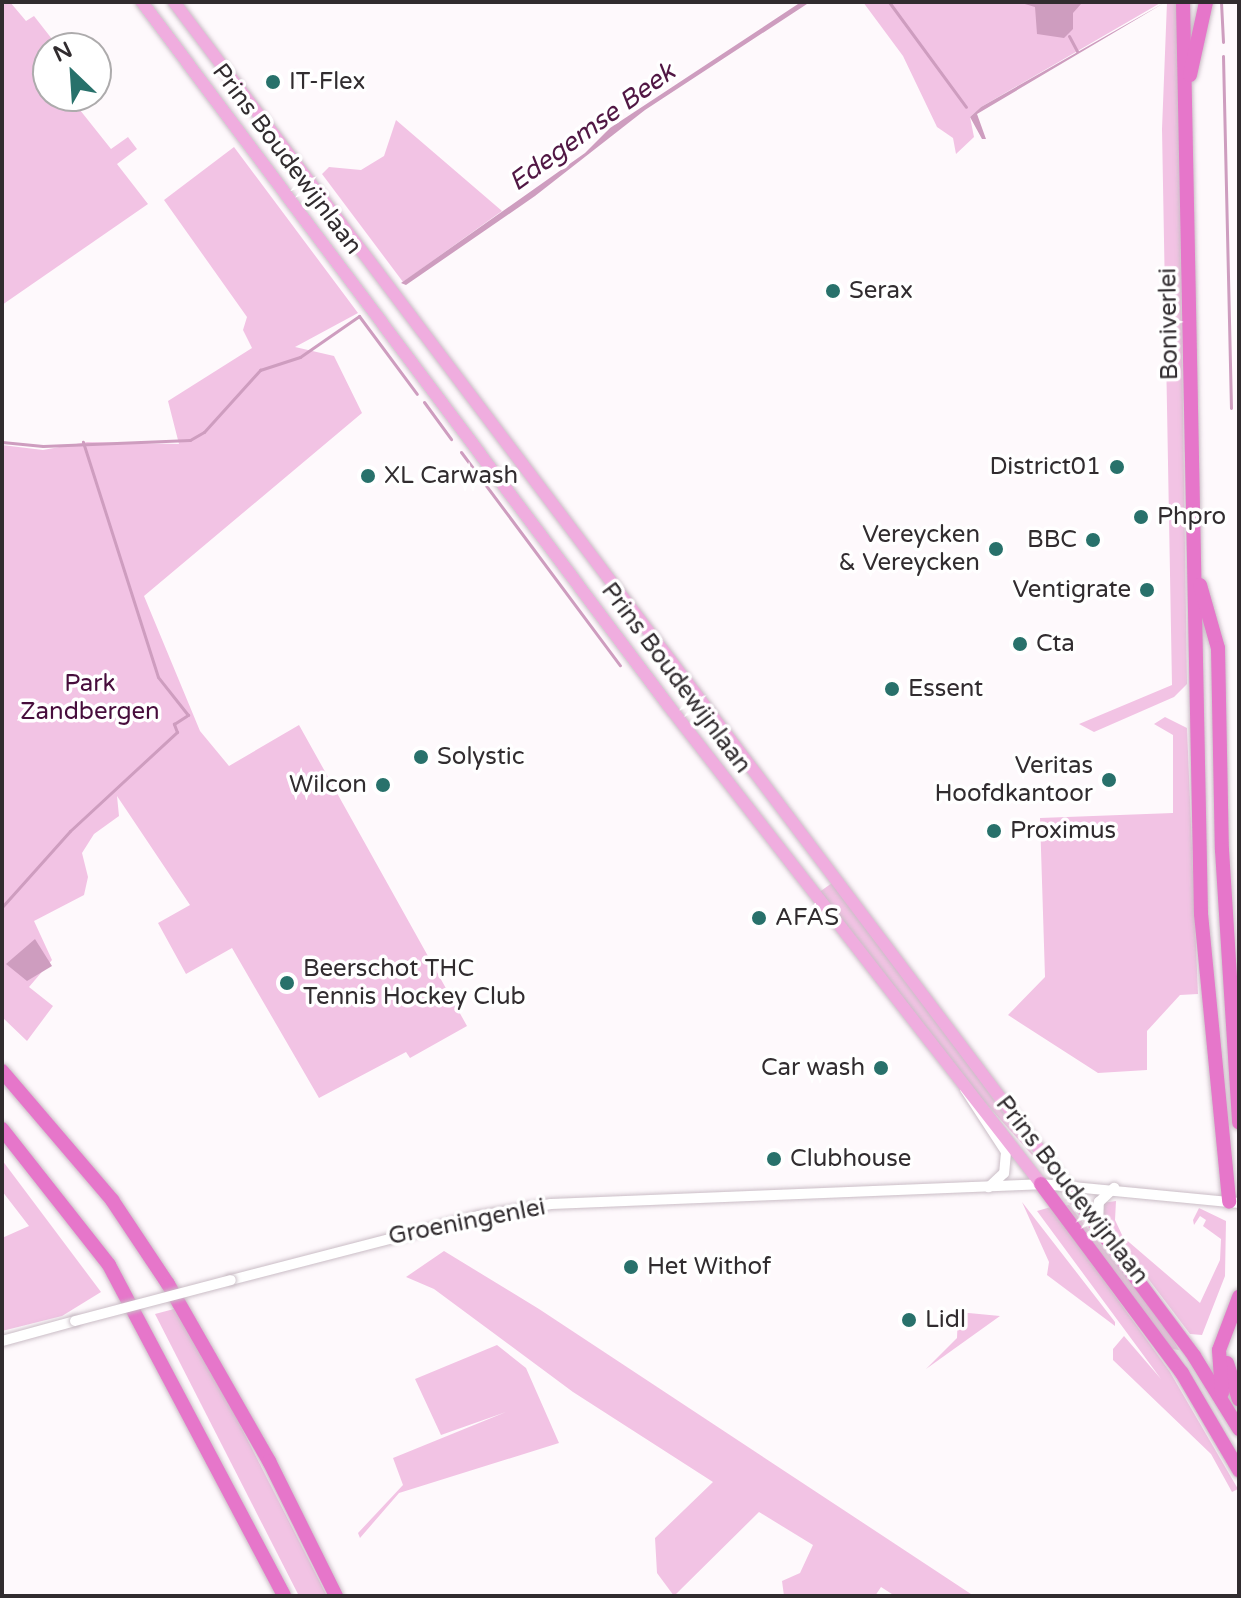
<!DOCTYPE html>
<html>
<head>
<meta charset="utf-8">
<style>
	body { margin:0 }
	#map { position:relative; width:1241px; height:1598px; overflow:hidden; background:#fef9fc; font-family:"Varela Round",sans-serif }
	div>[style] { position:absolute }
	.green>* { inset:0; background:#f2c3e4 }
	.water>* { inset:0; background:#ce9dbf }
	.stream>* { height:3px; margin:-1.5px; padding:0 1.5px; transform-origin:1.5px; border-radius:1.5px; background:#ce9dbf }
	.roads { filter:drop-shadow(0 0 2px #cabdc6) drop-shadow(0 0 2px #cabdc6) }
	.minor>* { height:10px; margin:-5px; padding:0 5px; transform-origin:5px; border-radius:5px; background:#fff }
	.major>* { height:12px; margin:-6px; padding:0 6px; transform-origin:6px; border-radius:6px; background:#f0addf }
	.highway>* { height:14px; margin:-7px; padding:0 7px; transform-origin:7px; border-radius:7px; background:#e676ca }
	.bridges { filter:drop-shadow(0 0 2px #cabdc6) drop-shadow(0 0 2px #cabdc6) }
	.minor-bridge>* { height:10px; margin:-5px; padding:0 5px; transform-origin:5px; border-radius:5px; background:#fff }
	.dots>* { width:22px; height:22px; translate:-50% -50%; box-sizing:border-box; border:4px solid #fff; border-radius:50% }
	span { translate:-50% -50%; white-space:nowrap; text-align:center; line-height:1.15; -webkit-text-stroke:7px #fff; paint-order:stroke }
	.poi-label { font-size:24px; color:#312c2f }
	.left { translate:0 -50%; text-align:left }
	.right { translate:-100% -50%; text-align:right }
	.street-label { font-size:24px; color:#312c2f }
	.park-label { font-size:24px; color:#470d3c }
	.water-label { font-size:26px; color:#511744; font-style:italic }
	.frame { position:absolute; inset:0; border:4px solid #312c2f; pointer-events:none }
	.north { position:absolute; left:32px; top:32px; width:80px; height:80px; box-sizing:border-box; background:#fff; border:2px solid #adabac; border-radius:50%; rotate:335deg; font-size:22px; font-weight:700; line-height:32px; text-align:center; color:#312c2f }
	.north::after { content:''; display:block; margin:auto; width:28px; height:36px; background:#28716b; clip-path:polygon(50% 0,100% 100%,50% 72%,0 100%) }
</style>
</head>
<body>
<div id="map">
	<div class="green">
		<i style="clip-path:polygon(10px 2px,26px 21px,34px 16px,59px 48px,48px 48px,48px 96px,86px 96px,76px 105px,111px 149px,128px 137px,137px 149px,117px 164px,148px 204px,2px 305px,2px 5px)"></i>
		<i style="clip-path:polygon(863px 2px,1162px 2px,981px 107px,970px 117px,974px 137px,956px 154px,953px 138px,937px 127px,903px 56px)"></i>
		<i style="clip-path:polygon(1167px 2px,1177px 2px,1187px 684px,1174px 697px,1094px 732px,1079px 724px,1172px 685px,1162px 129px)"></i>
		<i style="clip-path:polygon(396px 120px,502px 211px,403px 282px,322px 174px,329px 167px,361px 170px,384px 156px)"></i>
		<i style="clip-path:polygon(234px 147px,358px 313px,295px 347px,334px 356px,362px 413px,144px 596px,200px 731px,229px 766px,299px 725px,467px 1026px,410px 1058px,406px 1052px,319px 1098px,232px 948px,186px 974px,158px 923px,190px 905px,117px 796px,119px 816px,94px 834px,82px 853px,88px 877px,84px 895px,34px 921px,52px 960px,29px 987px,53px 1006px,27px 1041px,2px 1017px,2px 445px,43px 450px,87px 442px,179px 444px,168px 401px,252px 348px,243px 330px,247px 317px,164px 200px)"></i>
		<i style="clip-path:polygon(1165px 717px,1187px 728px,1198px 994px,1180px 995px,1147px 1031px,1147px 1070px,1098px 1073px,1008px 1015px,1045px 977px,1040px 818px,1173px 813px,1173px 735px,1154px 724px)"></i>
		<i style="clip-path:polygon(832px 883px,915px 990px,1041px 1165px,966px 1081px,818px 893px)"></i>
		<i style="clip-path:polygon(2px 1160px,101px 1292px,62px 1316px,2px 1331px,2px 1238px,29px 1226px,2px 1191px)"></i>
		<i style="clip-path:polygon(1116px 1201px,1115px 1220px,1123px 1237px,1200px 1303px,1220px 1260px,1221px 1239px,1203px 1226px,1206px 1220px,1200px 1216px,1194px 1225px,1193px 1220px,1199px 1208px,1226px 1221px,1225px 1276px,1202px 1335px,1190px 1334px,1103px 1219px,1102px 1203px)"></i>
		<i style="clip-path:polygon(1022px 1202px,1115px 1322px,1115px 1326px,1047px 1275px,1049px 1262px)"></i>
		<i style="clip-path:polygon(1069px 1205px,1166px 1327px,1179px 1350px,1172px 1349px,1064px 1206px)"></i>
		<i style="clip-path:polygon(1051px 1207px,1170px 1372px,1238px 1489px,1232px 1492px,1211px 1454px,1113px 1360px,1113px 1349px,1124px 1336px,1161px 1379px,1037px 1211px)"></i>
		<i style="clip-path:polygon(444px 1251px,539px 1309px,974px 1596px,895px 1596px,881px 1587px,875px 1596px,784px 1596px,782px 1581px,800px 1573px,813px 1545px,759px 1512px,674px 1596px,657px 1573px,655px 1538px,713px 1482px,573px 1392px,434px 1289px,406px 1277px)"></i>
		<i style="clip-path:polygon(174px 1309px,238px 1421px,327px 1596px,299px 1596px,155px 1314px)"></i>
		<i style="clip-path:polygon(958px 1312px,1000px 1316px,926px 1369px,957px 1338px)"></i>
		<i style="clip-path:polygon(497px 1345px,526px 1368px,559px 1443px,399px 1493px,360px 1538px,358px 1533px,403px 1485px,393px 1458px,506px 1412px,441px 1435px,415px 1379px)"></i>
	</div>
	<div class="water">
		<i style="clip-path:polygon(801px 2px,810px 2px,645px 110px,535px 196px,406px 285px,401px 283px,585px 153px,610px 128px)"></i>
		<i style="clip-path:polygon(1018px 2px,1080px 2px,1081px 4px,1073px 13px,1073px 29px,1064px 38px,1037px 34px,1035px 7px)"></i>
		<i style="clip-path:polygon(1164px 3px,977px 114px,986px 139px,982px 139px,970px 117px,981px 107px)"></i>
		<i style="clip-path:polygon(35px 939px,52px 966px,27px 981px,6px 964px)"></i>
	</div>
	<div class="stream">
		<i style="left:889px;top:2px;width:130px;rotate:53.7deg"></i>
		<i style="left:1221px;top:2px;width:40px;rotate:87.1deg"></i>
		<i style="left:1069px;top:36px;width:17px;rotate:62deg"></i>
		<i style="left:1223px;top:56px;width:352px;rotate:88.7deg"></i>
		<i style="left:424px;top:402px;width:46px;rotate:53.9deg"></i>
		<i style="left:2px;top:442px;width:41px;rotate:5.6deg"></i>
		<i style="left:43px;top:446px;width:147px;rotate:-2.3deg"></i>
		<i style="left:190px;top:440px;width:16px;rotate:-30deg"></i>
		<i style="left:204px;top:432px;width:84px;rotate:-47.9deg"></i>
		<i style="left:260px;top:370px;width:42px;rotate:-18deg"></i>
		<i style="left:300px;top:357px;width:72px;rotate:-34.8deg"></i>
		<i style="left:359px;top:316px;width:97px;rotate:53.4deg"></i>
		<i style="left:461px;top:452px;width:266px;rotate:53.3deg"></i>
		<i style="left:2px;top:907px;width:102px;rotate:-48.2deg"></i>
		<i style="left:70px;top:831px;width:146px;rotate:-42.8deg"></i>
		<i style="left:177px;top:732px;width:9px;rotate:-111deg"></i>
		<i style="left:174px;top:724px;width:17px;rotate:-33deg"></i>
		<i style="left:188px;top:715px;width:48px;rotate:-128.3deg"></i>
		<i style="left:158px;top:677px;width:247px;rotate:-107.7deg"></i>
	</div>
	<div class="roads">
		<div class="minor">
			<i style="left:965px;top:1089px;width:75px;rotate:56.9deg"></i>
			<i style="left:1006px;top:1152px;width:21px;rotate:95deg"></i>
			<i style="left:1004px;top:1173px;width:21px;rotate:137deg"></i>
			<i style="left:1098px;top:1226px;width:24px;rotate:-88deg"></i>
			<i style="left:1099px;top:1202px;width:21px;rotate:-43deg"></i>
			<i style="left:231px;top:1280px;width:256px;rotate:-14.5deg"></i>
			<i style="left:479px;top:1216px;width:73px;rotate:-9.5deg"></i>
			<i style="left:551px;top:1204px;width:490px;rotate:-2.3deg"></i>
			<i style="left:1041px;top:1184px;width:199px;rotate:5.5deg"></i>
			<i style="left:2px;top:1341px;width:76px;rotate:-15.3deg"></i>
		</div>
		<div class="major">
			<i style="left:142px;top:2px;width:878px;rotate:53.2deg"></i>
			<i style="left:668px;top:705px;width:607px;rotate:52.09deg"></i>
			<i style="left:174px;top:2px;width:1483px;rotate:52.98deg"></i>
		</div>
		<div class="highway">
			<i style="left:1183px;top:2px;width:912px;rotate:88.87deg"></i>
			<i style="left:1201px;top:914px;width:289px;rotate:84.4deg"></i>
			<i style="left:1190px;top:75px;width:75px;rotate:-77.6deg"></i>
			<i style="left:1200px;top:585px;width:66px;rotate:74.1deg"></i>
			<i style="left:1218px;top:648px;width:202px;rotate:88.9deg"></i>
			<i style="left:1222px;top:850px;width:273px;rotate:86.4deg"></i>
			<i style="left:2px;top:1071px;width:170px;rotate:49.5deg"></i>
			<i style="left:112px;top:1200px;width:101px;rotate:56.3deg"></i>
			<i style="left:168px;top:1284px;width:204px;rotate:60.3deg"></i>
			<i style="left:269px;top:1461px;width:151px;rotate:63.6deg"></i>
			<i style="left:2px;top:1129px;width:173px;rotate:51.8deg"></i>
			<i style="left:109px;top:1265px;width:374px;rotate:62.1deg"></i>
			<i style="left:1041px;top:1184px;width:236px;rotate:53.3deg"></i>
			<i style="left:1182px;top:1373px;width:113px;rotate:59.6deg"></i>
			<i style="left:1067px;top:1186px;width:212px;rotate:53.2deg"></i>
			<i style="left:1194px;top:1356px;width:86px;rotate:58.3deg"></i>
			<i style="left:1227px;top:1363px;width:38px;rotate:72deg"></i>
			<i style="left:1222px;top:1393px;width:43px;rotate:-94deg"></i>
			<i style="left:1219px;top:1350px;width:57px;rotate:-69.3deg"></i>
		</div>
	</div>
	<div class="bridges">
		<div class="minor-bridge">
			<i style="left:75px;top:1321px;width:161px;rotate:-14.7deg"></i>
		</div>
	</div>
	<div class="dots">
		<i style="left:273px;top:82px;background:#28716b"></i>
		<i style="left:833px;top:291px;background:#28716b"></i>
		<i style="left:1117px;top:467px;background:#28716b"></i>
		<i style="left:368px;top:476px;background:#28716b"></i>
		<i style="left:1141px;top:517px;background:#28716b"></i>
		<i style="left:1093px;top:540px;background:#28716b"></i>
		<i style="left:996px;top:549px;background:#28716b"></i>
		<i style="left:1147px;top:590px;background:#28716b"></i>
		<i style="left:1020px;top:644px;background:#28716b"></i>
		<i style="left:892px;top:689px;background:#28716b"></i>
		<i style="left:421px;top:757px;background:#28716b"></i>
		<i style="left:1109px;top:780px;background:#28716b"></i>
		<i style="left:383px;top:785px;background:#28716b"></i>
		<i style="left:994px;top:831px;background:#28716b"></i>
		<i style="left:759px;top:918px;background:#28716b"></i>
		<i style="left:287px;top:983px;background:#28716b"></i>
		<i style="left:881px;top:1068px;background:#28716b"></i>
		<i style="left:774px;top:1159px;background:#28716b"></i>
		<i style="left:631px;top:1267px;background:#28716b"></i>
		<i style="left:909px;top:1320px;background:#28716b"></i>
	</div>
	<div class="poi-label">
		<span class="left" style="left:289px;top:82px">IT-Flex</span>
		<span class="left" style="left:849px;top:291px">Serax</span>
		<span class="right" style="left:1101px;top:467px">District01</span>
		<span class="left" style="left:384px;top:476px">XL Carwash</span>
		<span class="left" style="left:1157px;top:517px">Phpro</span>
		<span class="right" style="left:980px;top:549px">Vereycken<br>&amp; Vereycken</span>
		<span class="right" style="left:1077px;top:540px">BBC</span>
		<span class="right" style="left:1131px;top:590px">Ventigrate</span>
		<span class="left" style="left:1036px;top:644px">Cta</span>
		<span class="left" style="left:908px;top:689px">Essent</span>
		<span class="left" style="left:437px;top:757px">Solystic</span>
		<span class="right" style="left:1093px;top:780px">Veritas<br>Hoofdkantoor</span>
		<span class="right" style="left:367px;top:785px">Wilcon</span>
		<span class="left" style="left:1010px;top:831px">Proximus</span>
		<span class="left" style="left:775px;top:918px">AFAS</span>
		<span class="left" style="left:303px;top:983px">Beerschot THC<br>Tennis Hockey Club</span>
		<span class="right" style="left:865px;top:1068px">Car wash</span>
		<span class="left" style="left:790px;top:1159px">Clubhouse</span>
		<span class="left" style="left:647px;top:1267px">Het Withof</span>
		<span class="left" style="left:925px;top:1320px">Lidl</span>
	</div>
	<div class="street-label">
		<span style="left:287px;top:159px;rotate:53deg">Prins Boudewijnlaan</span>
		<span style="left:1169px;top:324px;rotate:-91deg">Boniverlei</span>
		<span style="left:676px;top:678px;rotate:53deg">Prins Boudewijnlaan</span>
		<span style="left:1072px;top:1190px;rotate:52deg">Prins Boudewijnlaan</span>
		<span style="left:467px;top:1222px;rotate:-11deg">Groeningenlei</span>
	</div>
	<div class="park-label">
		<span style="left:90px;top:698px">Park<br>Zandbergen</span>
	</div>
	<div class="water-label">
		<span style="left:592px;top:127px;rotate:-36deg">Edegemse Beek</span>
	</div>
	<div class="frame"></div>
	<div class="north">N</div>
</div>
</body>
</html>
